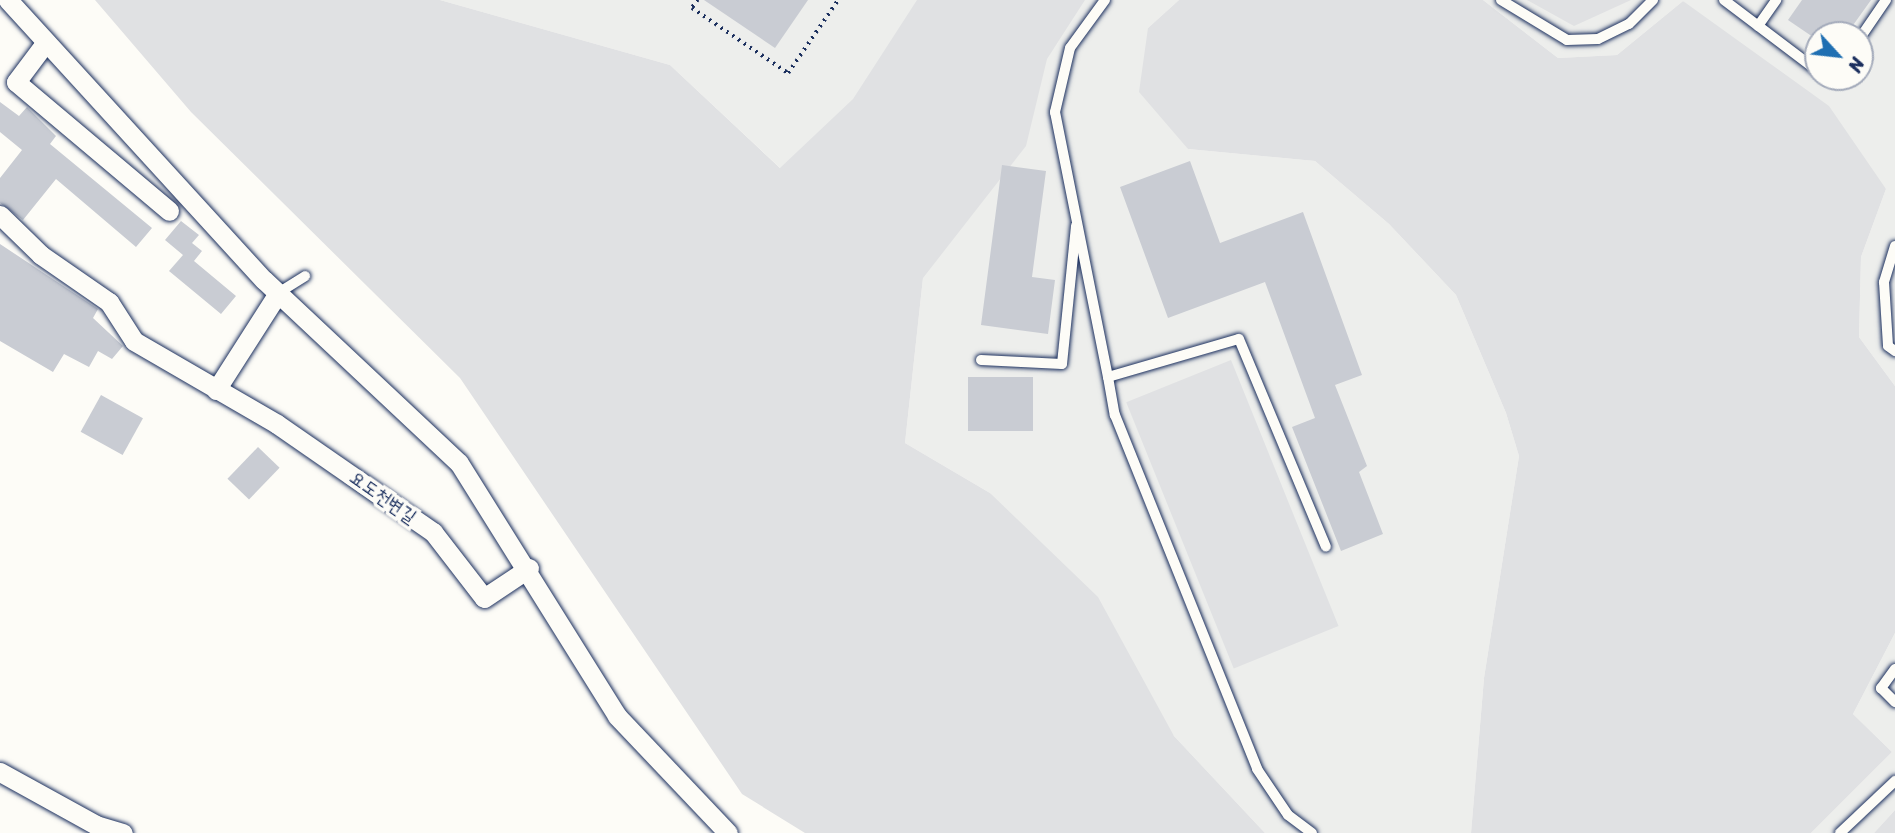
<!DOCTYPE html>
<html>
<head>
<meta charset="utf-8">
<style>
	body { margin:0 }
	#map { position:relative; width:1895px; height:833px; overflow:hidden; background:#fdfcf7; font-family:Sriracha,"Poor Story",sans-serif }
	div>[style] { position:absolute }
	.built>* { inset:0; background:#edeeec }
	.green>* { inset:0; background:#e0e1e3; transform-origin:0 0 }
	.building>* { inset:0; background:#c9ccd3; transform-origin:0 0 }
	.path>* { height:3.5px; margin-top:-1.75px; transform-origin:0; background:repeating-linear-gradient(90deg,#1b2f5e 0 2px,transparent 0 7px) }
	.roads { filter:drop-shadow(0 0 2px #1b2f5e) drop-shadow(0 0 2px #1b2f5e) }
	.service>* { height:10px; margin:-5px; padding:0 5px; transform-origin:5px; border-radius:5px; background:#fdfcf7 }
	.minor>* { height:19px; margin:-9.5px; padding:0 9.5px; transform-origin:9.5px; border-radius:9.5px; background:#fdfcf7 }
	span { translate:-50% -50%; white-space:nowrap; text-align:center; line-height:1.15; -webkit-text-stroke:7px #fdfcf7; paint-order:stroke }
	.street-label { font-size:19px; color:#1b2f5e }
	.north { position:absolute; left:1804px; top:21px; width:70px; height:70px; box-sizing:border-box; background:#fdfcf7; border:2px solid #a3aaba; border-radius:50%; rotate:117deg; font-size:19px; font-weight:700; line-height:28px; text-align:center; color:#1b2f5e }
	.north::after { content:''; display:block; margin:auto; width:24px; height:32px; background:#1f6fb2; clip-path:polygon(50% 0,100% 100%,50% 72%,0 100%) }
</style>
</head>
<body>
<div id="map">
	<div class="built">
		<i style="clip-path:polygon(440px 0,1179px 0,1148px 28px,1188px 149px,1315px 161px,1389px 224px,1456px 295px,1506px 413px,1519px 456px,1484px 678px,1471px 833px,1265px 833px,1174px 736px,990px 493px,905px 443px,923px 278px,821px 206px,670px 65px)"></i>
		<i style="clip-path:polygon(evenodd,1483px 0,1895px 0,1895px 386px,1859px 337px,1861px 257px,1886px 189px,1683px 1px,1617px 55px,1558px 58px,1483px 0,1818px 35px,1860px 35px,1860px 77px,1818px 77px,1818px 35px)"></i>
		<i style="clip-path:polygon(1895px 633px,1895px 810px,1874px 833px,1811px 833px,1892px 752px,1853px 714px)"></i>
	</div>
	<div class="green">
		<i style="clip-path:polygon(95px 0,440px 0,670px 65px,780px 168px,853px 99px,917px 0,1085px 0,1047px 59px,1026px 146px,923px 278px,905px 443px,990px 493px,1098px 597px,1174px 736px,1265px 833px,805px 833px,742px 794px,460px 378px,191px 112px)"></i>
		<i style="clip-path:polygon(1179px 0,1483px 0,1558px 58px,1617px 55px,1683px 1px,1829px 106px,1886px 189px,1861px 257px,1859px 337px,1895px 386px,1895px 633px,1853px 714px,1892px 752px,1811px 833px,1471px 833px,1484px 678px,1519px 456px,1506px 413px,1456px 295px,1389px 224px,1315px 161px,1188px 149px,1139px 92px,1148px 28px)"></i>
		<i style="clip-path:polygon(1527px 0,1631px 0,1574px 26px)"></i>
		<i style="left:1231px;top:360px;width:287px;height:113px;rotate:68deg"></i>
		<i style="clip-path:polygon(1895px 810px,1895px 833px,1874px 833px)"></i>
	</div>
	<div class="building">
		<i style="clip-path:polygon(704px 0,808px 0,775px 48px)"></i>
		<i style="clip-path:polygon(1802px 0,1871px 0,1846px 35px,1810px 35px,1788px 20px)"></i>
		<i style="clip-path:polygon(0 102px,19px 116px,27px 107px,56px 136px,50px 144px,152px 228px,136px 247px,56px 179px,23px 220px,0 203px,0 178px,22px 150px,0 132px)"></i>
		<i style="clip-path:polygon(1190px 161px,1220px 243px,1303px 212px,1362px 375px,1335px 385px,1367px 466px,1359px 472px,1383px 534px,1341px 551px,1292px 427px,1315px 418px,1265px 282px,1168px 318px,1120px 187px)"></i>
		<i style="clip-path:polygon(1002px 165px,1046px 171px,1032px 277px,1055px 280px,1048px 334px,981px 325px)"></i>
		<i style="clip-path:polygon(181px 221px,199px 235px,192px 243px,202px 251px,194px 261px,236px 296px,221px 314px,169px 271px,183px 255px,165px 240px)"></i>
		<i style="clip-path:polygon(0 244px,98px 309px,93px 318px,123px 346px,112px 359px,98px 351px,89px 367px,64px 354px,53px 372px,0 341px)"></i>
		<i style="left:968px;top:377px;width:65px;height:54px"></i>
		<i style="left:101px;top:395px;width:48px;height:42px;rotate:29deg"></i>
		<i style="left:258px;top:447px;width:30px;height:44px;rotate:44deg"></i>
	</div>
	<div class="path">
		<i style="left:698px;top:0;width:10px;rotate:127deg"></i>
		<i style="left:692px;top:8px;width:116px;rotate:34.1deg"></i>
		<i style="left:788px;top:73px;width:88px;rotate:-55.6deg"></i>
	</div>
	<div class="roads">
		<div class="service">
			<i style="left:1105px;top:0;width:59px;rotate:126.1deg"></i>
			<i style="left:1070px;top:48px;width:66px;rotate:103.2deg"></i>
			<i style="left:1055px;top:112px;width:270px;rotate:78.7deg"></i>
			<i style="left:1108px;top:377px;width:136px;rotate:-16.2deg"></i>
			<i style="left:1239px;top:339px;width:225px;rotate:67.3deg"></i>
			<i style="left:1501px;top:0;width:77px;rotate:31.2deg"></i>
			<i style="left:1567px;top:40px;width:31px;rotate:-2deg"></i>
			<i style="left:1598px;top:39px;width:34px;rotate:-26deg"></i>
			<i style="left:1629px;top:24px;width:34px;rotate:-45deg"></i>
			<i style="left:1724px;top:0;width:118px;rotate:37.1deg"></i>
			<i style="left:1758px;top:26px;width:32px;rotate:-55deg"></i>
			<i style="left:1860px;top:38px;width:46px;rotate:-55.6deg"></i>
			<i style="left:1826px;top:77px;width:7px"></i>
			<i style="left:1895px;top:246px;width:38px;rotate:107deg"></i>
			<i style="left:1884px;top:282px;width:64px;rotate:86.4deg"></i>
			<i style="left:1888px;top:346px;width:9px;rotate:36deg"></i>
			<i style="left:278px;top:293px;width:32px;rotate:-32deg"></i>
			<i style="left:981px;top:360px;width:81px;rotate:2.8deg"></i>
			<i style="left:1062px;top:364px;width:139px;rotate:-84.2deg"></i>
			<i style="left:1108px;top:377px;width:39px;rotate:80deg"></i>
			<i style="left:1115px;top:415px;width:381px;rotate:68.1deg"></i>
			<i style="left:1257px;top:769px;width:55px;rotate:56deg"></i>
			<i style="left:1288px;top:815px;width:30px;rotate:37deg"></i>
			<i style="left:1895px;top:669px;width:24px;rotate:126deg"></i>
			<i style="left:1881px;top:688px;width:20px;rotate:45deg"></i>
			<i style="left:1840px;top:833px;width:76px;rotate:-43.4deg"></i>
		</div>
		<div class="minor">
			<i style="left:8px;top:0;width:379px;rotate:47.6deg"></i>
			<i style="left:264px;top:280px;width:267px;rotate:43.2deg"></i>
			<i style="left:459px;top:463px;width:298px;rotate:58deg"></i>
			<i style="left:617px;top:716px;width:161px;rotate:46.5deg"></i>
			<i style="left:46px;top:42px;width:50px;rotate:126.9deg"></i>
			<i style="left:16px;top:82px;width:200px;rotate:40.1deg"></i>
			<i style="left:0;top:215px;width:57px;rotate:44.3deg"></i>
			<i style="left:41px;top:255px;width:83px;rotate:34.7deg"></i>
			<i style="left:109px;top:302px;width:46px;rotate:57.3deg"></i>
			<i style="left:134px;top:341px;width:165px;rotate:30.1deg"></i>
			<i style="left:277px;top:424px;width:190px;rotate:34.7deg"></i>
			<i style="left:433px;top:532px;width:83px;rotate:52.3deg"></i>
			<i style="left:484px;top:598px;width:54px;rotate:-33.7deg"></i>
			<i style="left:216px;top:390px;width:115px;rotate:-57.4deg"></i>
			<i style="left:0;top:772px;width:110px;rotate:28.9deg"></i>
			<i style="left:96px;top:825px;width:28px;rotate:17deg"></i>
		</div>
	</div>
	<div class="street-label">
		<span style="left:383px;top:497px;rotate:35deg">요도천변길</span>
	</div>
	<div class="north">N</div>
</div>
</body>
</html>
